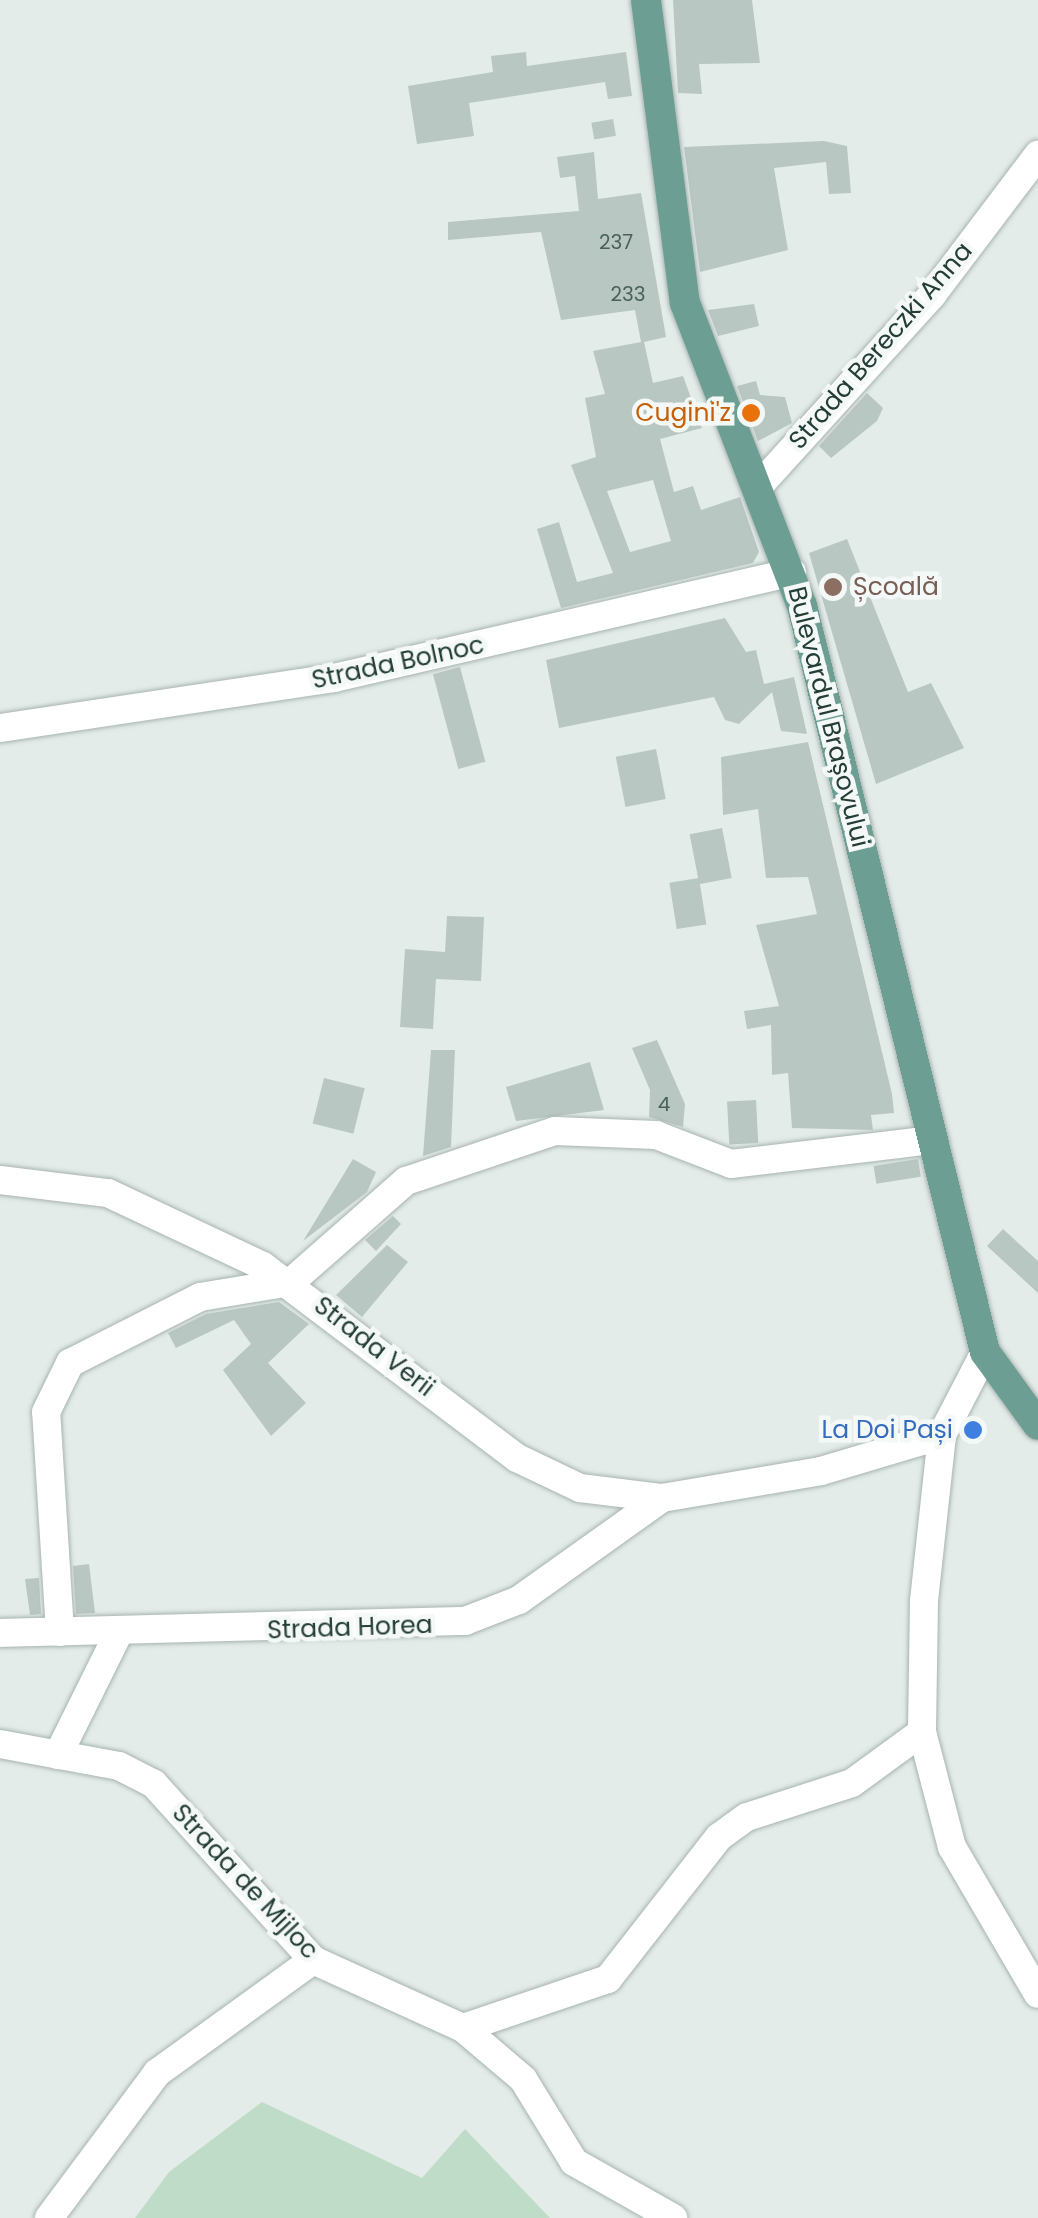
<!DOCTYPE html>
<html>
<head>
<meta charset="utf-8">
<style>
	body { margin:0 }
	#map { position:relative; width:1038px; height:2218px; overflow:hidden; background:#e4ece9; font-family:Poppins,sans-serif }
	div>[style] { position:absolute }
	.green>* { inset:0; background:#bedcc8 }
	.building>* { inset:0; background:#b9c7c2; transform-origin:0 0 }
	.roads { filter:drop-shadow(0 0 2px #a7b4b0) drop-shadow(0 0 2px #a7b4b0) }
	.minor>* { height:28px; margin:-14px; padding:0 14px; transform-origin:14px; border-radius:14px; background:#fff }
	.major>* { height:30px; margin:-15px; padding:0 15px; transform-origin:15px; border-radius:15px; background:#6c9e94 }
	.dots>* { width:28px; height:28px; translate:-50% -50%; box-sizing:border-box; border:5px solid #f4f9f7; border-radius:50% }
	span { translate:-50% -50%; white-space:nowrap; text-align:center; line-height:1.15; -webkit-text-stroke:9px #f4f9f7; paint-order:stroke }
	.number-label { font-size:20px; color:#49605a }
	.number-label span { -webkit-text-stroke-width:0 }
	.street-label { font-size:25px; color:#243d37 }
	.food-label { font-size:25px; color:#c56008 }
	.right { translate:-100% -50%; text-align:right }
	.education-label { font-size:25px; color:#785e54 }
	.left { translate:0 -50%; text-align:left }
	.shop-label { font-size:25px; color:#366cbe }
</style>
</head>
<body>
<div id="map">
	<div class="green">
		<i style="clip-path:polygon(262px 2102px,422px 2178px,465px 2129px,550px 2218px,135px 2218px,169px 2172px)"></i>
	</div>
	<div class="building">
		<i style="clip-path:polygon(673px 0,752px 0,760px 63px,699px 64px,702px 94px,678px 93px)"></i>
		<i style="clip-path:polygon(526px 52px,527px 66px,626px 52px,632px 96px,608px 99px,605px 82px,469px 103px,474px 136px,417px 144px,408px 86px,493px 72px,491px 56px)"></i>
		<i style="left:613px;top:119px;width:17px;height:22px;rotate:80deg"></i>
		<i style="clip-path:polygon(824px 141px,847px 146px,851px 193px,829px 194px,826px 162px,774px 168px,788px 250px,700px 272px,684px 147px)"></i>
		<i style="clip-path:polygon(evenodd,594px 152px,598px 199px,641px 193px,666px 337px,644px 342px,653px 383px,683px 376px,702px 428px,660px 439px,674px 492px,693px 486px,701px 510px,740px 497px,759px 552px,753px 563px,561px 608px,537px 529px,559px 522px,577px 582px,613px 573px,571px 465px,596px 457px,585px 398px,605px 394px,593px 351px,641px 342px,635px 310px,561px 320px,541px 232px,448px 240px,448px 222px,579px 211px,575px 176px,560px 178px,557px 157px,594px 152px,653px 480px,671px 541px,630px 552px,607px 491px,653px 480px)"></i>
		<i style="clip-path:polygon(754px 304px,759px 326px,718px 336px,708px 310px)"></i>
		<i style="clip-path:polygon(756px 381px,760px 395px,785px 397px,792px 423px,758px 441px,737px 386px)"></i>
		<i style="clip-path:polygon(867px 393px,883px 408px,877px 421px,831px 458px,819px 446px)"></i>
		<i style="clip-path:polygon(847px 539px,908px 692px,931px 683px,964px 748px,876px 784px,809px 553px)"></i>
		<i style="clip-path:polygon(725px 618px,746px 652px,756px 650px,764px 684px,794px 677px,807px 734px,781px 731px,772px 692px,739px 724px,725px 720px,714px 697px,559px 728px,546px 660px)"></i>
		<i style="left:460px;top:667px;width:98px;height:28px;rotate:75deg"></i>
		<i style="clip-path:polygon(808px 742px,892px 1094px,894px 1113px,871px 1115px,873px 1130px,792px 1128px,788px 1073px,772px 1075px,771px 1025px,747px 1029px,744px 1011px,779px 1006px,756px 925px,817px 914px,808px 877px,766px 878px,758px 809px,723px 815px,721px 757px)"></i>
		<i style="left:656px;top:749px;width:51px;height:41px;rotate:79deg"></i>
		<i style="left:722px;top:828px;width:51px;height:33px;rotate:79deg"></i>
		<i style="left:699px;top:878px;width:47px;height:30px;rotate:81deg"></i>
		<i style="clip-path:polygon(447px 916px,484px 917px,481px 981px,436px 979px,433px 1029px,400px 1027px,405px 949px,445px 952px)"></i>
		<i style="clip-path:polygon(657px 1040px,685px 1104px,683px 1127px,649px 1117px,650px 1090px,632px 1048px)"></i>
		<i style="clip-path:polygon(431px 1050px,455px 1050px,451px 1147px,423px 1156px)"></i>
		<i style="clip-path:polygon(590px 1062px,604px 1110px,516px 1121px,506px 1087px)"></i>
		<i style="left:324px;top:1078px;width:42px;height:47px;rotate:14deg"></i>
		<i style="left:756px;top:1100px;width:43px;height:29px;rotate:87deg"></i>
		<i style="clip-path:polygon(353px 1159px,376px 1172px,367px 1192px,303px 1241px)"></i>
		<i style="left:918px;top:1159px;width:18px;height:45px;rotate:81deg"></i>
		<i style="clip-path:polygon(393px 1216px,401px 1224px,376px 1251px,365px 1240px)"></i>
		<i style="clip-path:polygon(1003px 1229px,1038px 1261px,1038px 1293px,987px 1246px)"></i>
		<i style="clip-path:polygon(387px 1245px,408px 1262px,362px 1317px,336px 1295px)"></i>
		<i style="clip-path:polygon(279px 1302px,309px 1324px,268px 1363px,306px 1403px,271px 1436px,223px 1370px,251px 1344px,234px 1320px,176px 1348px,168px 1333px,206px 1314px)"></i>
		<i style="clip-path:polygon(89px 1564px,95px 1613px,76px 1614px,73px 1566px)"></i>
		<i style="clip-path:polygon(39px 1578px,41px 1614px,30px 1615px,25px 1579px)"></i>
	</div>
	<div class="roads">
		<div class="minor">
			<i style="left:757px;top:488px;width:261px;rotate:-47.8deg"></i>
			<i style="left:932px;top:295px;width:176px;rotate:-52.9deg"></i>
			<i style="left:0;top:728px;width:338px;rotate:-8.5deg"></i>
			<i style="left:334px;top:678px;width:470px;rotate:-13deg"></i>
			<i style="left:0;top:1180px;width:109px;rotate:6.9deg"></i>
			<i style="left:108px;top:1193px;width:171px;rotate:25.2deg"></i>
			<i style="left:263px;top:1266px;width:318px;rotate:37.1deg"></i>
			<i style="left:517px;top:1458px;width:70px;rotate:25.5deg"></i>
			<i style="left:580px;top:1488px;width:83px;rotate:7deg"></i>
			<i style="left:662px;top:1498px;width:161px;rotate:-9.6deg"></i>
			<i style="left:821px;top:1471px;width:126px;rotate:-16.6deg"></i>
			<i style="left:985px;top:1352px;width:93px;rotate:117.4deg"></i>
			<i style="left:942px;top:1435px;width:168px;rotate:96.2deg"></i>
			<i style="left:924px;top:1602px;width:130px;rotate:90.9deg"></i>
			<i style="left:922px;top:1732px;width:119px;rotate:75.4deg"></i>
			<i style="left:952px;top:1847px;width:170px;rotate:59.7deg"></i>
			<i style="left:60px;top:1632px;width:220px;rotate:-93.6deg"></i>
			<i style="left:46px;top:1412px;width:55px;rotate:-63.9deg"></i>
			<i style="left:70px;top:1363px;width:146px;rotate:-26.9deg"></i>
			<i style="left:200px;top:1297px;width:92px;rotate:-9.4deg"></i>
			<i style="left:291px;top:1282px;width:153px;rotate:-41.3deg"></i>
			<i style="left:406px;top:1181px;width:157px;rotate:-18.6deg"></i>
			<i style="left:555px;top:1131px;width:101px;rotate:2.3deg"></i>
			<i style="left:656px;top:1135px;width:80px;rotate:21.1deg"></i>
			<i style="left:731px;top:1164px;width:203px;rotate:-6.8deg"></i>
			<i style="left:0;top:1633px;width:465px;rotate:-1.5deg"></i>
			<i style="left:465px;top:1621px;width:58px;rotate:-21.3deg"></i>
			<i style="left:519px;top:1600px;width:176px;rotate:-35.5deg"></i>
			<i style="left:0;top:1744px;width:121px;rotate:10.5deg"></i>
			<i style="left:119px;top:1766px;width:39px;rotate:27deg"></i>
			<i style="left:154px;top:1784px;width:237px;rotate:47.9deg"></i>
			<i style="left:313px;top:1960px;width:165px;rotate:24.4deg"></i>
			<i style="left:463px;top:2028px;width:79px;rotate:40.4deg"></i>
			<i style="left:523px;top:2079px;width:97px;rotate:58.4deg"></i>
			<i style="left:574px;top:2162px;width:114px;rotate:29.5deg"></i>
			<i style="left:58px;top:1755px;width:137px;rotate:-63.6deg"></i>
			<i style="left:463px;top:2028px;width:153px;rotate:-18.7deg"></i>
			<i style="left:608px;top:1979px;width:180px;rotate:-52deg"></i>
			<i style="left:719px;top:1837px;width:34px;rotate:-36deg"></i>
			<i style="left:747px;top:1817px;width:110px;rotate:-17.9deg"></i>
			<i style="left:852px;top:1783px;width:87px;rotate:-36.1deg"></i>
			<i style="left:49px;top:2218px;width:181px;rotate:-53.3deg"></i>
			<i style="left:157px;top:2073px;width:193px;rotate:-35.9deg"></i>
		</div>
		<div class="major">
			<i style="left:646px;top:0;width:305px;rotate:82.7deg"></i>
			<i style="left:685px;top:303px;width:325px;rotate:68.9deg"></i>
			<i style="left:802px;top:606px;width:768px;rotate:76.22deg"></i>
			<i style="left:985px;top:1352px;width:90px;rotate:54deg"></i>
		</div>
	</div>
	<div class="dots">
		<i style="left:751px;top:413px;background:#e8710a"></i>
		<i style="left:833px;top:587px;background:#8d6e63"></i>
		<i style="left:973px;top:1430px;background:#3f7fe0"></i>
	</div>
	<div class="number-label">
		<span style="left:616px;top:242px">237</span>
		<span style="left:628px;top:294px">233</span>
		<span style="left:664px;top:1104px">4</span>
	</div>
	<div class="street-label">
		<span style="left:881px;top:346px;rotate:-49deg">Strada Bereczki Anna</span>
		<span style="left:398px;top:663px;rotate:-12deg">Strada Bolnoc</span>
		<span style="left:828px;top:717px;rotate:76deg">Bulevardul Brașovului</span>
		<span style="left:374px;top:1347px;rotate:38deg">Strada Verii</span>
		<span style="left:350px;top:1628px;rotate:-2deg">Strada Horea</span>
		<span style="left:245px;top:1882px;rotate:47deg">Strada de Mijloc</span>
	</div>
	<div class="food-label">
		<span class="right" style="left:731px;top:413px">Cugini'z</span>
	</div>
	<div class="education-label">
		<span class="left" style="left:853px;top:587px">Școală</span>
	</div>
	<div class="shop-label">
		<span class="right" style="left:953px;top:1430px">La Doi Pași</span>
	</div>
</div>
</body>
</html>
